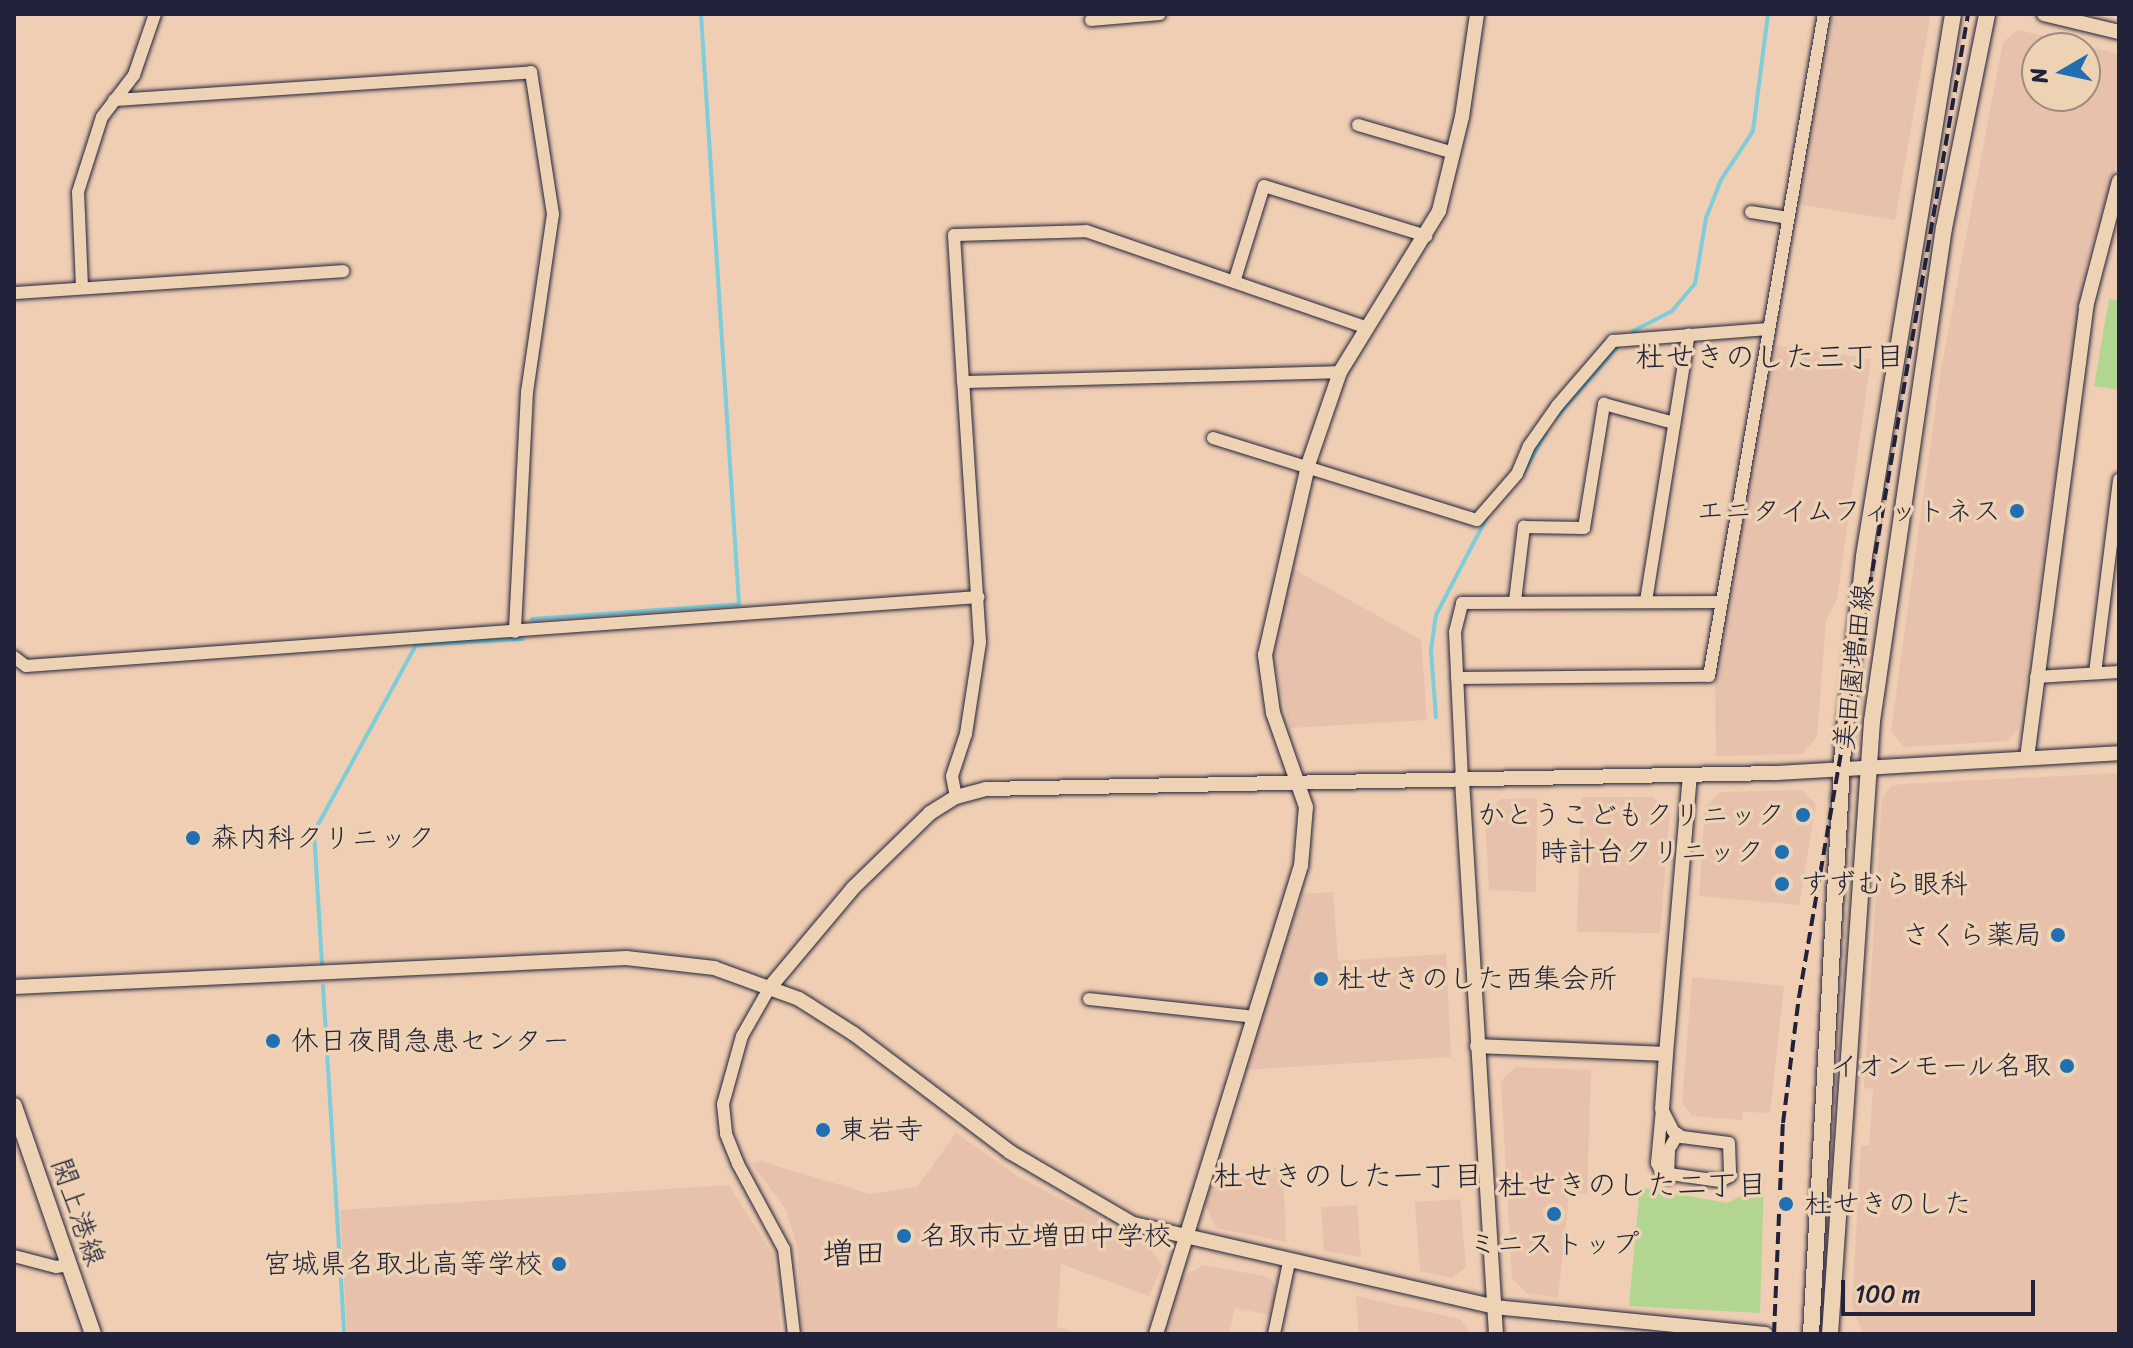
<!DOCTYPE html>
<html>
<head>
<meta charset="utf-8">
<style>
	body { margin:0 }
	#map { position:relative; width:2133px; height:1348px; overflow:hidden; background:#efceb3; font-family:Sriracha,"Klee One",sans-serif }
	div>[style] { position:absolute }
	.built>* { inset:0; background:#e7c1ac }
	.green>* { inset:0; background:#b2d691 }
	.stream>* { height:4px; margin:-2px; padding:0 2px; transform-origin:2px; border-radius:2px; background:#7dcdda }
	.roads { filter:drop-shadow(0 0 2px #22223b) drop-shadow(0 0 2px #22223b) }
	.minor>* { height:12px; margin:-6px; padding:0 6px; transform-origin:6px; border-radius:6px; background:#edd2b4 }
	.tertiary>* { height:14px; margin:-7px; padding:0 7px; transform-origin:7px; border-radius:7px; background:#edd2b4 }
	.secondary>* { height:16px; margin:-8px; padding:0 8px; transform-origin:8px; border-radius:8px; background:#edd2b4 }
	.rail>* { height:4px; margin-top:-2px; transform-origin:0; background:repeating-linear-gradient(90deg,#22223b 0 12px,transparent 0 18px) }
	.dots>* { width:22px; height:22px; translate:-50% -50%; box-sizing:border-box; border:4px solid #edd2b4; border-radius:50% }
	span { translate:-50% -50%; white-space:nowrap; text-align:center; line-height:1.15; -webkit-text-stroke:7px #edd2b4; paint-order:stroke }
	.poi-label { font-size:28px; color:#22223b }
	.right { translate:-100% -50%; text-align:right }
	.left { translate:0 -50%; text-align:left }
	.street-label { font-size:28px; color:#22223b }
	.neighbourhood-label { font-size:30px; color:#22223b }
	.quarter-label { font-size:32px; color:#22223b }
	.frame { position:absolute; inset:0; border:16px solid #22223b; pointer-events:none }
	.north { position:absolute; left:2021px; top:32px; width:80px; height:80px; box-sizing:border-box; background:#edd2b4; border:2px solid #9c8c84; border-radius:50%; rotate:261deg; font-size:22px; font-weight:700; line-height:32px; text-align:center; color:#22223b }
	.north::after { content:''; display:block; margin:auto; width:28px; height:36px; background:#1f6fb2; clip-path:polygon(50% 0,100% 100%,50% 72%,0 100%) }
	.scale { position:absolute; left:1841px; top:1280px; width:194px; height:36px; box-sizing:border-box; border:4px solid #22223b; border-top:0; padding-left:10px; font-size:24px; line-height:28px; white-space:nowrap; color:#22223b; -webkit-text-stroke:6px #edd2b4; paint-order:stroke }
</style>
</head>
<body>
<div id="map">
	<div class="built">
		<i style="clip-path:polygon(1832px 14px,1927px 14px,1930px 19px,1895px 220px,1798px 204px)"></i>
		<i style="clip-path:polygon(evenodd,2018px 30px,2119px 54px,2119px 156px,2087px 262px,2018px 730px,2007px 741px,1904px 747px,1891px 731px,1941px 369px,2003px 42px,2018px 30px,2037px 48px,2085px 48px,2085px 96px,2037px 96px,2037px 48px)"></i>
		<i style="clip-path:polygon(1773px 345px,1871px 359px,1837px 599px,1826px 621px,1817px 737px,1802px 754px,1716px 756px,1715px 678px)"></i>
		<i style="clip-path:polygon(1290px 567px,1421px 640px,1427px 720px,1290px 728px,1273px 657px)"></i>
		<i style="clip-path:polygon(2119px 773px,2119px 1334px,1863px 1334px,1852px 1306px,1861px 1145px,1869px 1145px,1873px 1089px,1864px 1088px,1882px 798px,1891px 786px,1902px 784px)"></i>
		<i style="clip-path:polygon(1802px 790px,1816px 805px,1799px 905px,1699px 896px,1705px 807px,1720px 792px)"></i>
		<i style="clip-path:polygon(1581px 797px,1653px 797px,1670px 812px,1660px 933px,1577px 932px)"></i>
		<i style="clip-path:polygon(1537px 798px,1536px 892px,1489px 890px,1485px 817px,1500px 799px)"></i>
		<i style="clip-path:polygon(1333px 892px,1338px 961px,1446px 954px,1451px 1057px,1244px 1070px,1302px 894px)"></i>
		<i style="clip-path:polygon(1692px 977px,1784px 986px,1770px 1113px,1743px 1112px,1742px 1120px,1692px 1116px,1682px 1103px)"></i>
		<i style="clip-path:polygon(1515px 1067px,1591px 1070px,1587px 1194px,1569px 1193px,1558px 1298px,1526px 1293px,1512px 1278px,1501px 1081px)"></i>
		<i style="clip-path:polygon(956px 1133px,1019px 1177px,1149px 1245px,1162px 1266px,1149px 1296px,1061px 1264px,1057px 1327px,1081px 1334px,803px 1334px,797px 1246px,786px 1210px,752px 1164px,760px 1161px,870px 1194px,917px 1187px)"></i>
		<i style="clip-path:polygon(1283px 1167px,1286px 1242px,1216px 1228px,1205px 1204px,1214px 1171px)"></i>
		<i style="clip-path:polygon(729px 1185px,773px 1255px,781px 1334px,347px 1334px,340px 1210px)"></i>
		<i style="clip-path:polygon(1460px 1199px,1466px 1267px,1452px 1278px,1420px 1271px,1415px 1202px)"></i>
		<i style="clip-path:polygon(1357px 1205px,1361px 1257px,1324px 1251px,1321px 1207px)"></i>
		<i style="clip-path:polygon(1204px 1265px,1268px 1277px,1276px 1287px,1270px 1315px,1235px 1308px,1229px 1334px,1165px 1334px,1180px 1278px)"></i>
		<i style="clip-path:polygon(1356px 1296px,1460px 1319px,1471px 1334px,1359px 1334px)"></i>
	</div>
	<div class="green">
		<i style="clip-path:polygon(2109px 299px,2119px 300px,2119px 390px,2094px 386px)"></i>
		<i style="clip-path:polygon(1750px 1179px,1764px 1179px,1760px 1313px,1629px 1306px,1640px 1187px,1727px 1203px,1743px 1195px)"></i>
	</div>
	<div class="stream">
		<i style="left:1633px;top:331px;width:44px;rotate:-27.1deg"></i>
		<i style="left:1672px;top:311px;width:35px;rotate:-50deg"></i>
		<i style="left:1695px;top:284px;width:67px;rotate:-80.5deg"></i>
		<i style="left:1706px;top:218px;width:41px;rotate:-68.5deg"></i>
		<i style="left:1721px;top:180px;width:59px;rotate:-56.9deg"></i>
		<i style="left:1753px;top:131px;width:118px;rotate:-82.7deg"></i>
		<i style="left:1555px;top:419px;width:96px;rotate:-49.2deg"></i>
		<i style="left:1521px;top:477px;width:51px;rotate:-60.9deg"></i>
		<i style="left:532px;top:619px;width:208px;rotate:-4.1deg"></i>
		<i style="left:739px;top:604px;width:591px;rotate:-93.69deg"></i>
		<i style="left:1436px;top:717px;width:67px;rotate:-94.3deg"></i>
		<i style="left:1431px;top:650px;width:35px;rotate:-82deg"></i>
		<i style="left:1436px;top:615px;width:110px;rotate:-62.5deg"></i>
		<i style="left:322px;top:965px;width:133px;rotate:-93.4deg"></i>
		<i style="left:314px;top:832px;width:213px;rotate:-61.4deg"></i>
		<i style="left:416px;top:645px;width:107px;rotate:-3.2deg"></i>
		<i style="left:323px;top:986px;width:349px;rotate:86.5deg"></i>
	</div>
	<div class="roads">
		<div class="minor">
			<i style="left:1091px;top:20px;width:69px;rotate:-5deg"></i>
			<i style="left:114px;top:100px;width:418px;rotate:-3.8deg"></i>
			<i style="left:531px;top:72px;width:144px;rotate:81.2deg"></i>
			<i style="left:553px;top:214px;width:180px;rotate:98.3deg"></i>
			<i style="left:527px;top:392px;width:240px;rotate:92.9deg"></i>
			<i style="left:1358px;top:125px;width:100px;rotate:16.3deg"></i>
			<i style="left:1751px;top:212px;width:37px;rotate:9deg"></i>
			<i style="left:1235px;top:279px;width:97px;rotate:-72.7deg"></i>
			<i style="left:1264px;top:186px;width:170px;rotate:17.1deg"></i>
			<i style="left:82px;top:287px;width:95px;rotate:-92.4deg"></i>
			<i style="left:78px;top:192px;width:79px;rotate:-72.3deg"></i>
			<i style="left:102px;top:117px;width:53px;rotate:-52.7deg"></i>
			<i style="left:134px;top:75px;width:65px;rotate:-71deg"></i>
			<i style="left:14px;top:293px;width:330px;rotate:-3.8deg"></i>
			<i style="left:963px;top:382px;width:147px;rotate:-93.5deg"></i>
			<i style="left:954px;top:235px;width:132px;rotate:-1.7deg"></i>
			<i style="left:1086px;top:231px;width:295px;rotate:19deg"></i>
			<i style="left:1213px;top:438px;width:276px;rotate:17.3deg"></i>
			<i style="left:1477px;top:520px;width:61px;rotate:-49deg"></i>
			<i style="left:1517px;top:474px;width:30px;rotate:-67deg"></i>
			<i style="left:1529px;top:446px;width:49px;rotate:-55deg"></i>
			<i style="left:1557px;top:406px;width:86px;rotate:-49.3deg"></i>
			<i style="left:1613px;top:341px;width:156px;rotate:-4.4deg"></i>
			<i style="left:1515px;top:601px;width:75px;rotate:-83.1deg"></i>
			<i style="left:1524px;top:527px;width:60px;rotate:1deg"></i>
			<i style="left:1584px;top:528px;width:126px;rotate:-80.8deg"></i>
			<i style="left:1604px;top:404px;width:73px;rotate:15.2deg"></i>
			<i style="left:1646px;top:601px;width:270px;rotate:-80.9deg"></i>
			<i style="left:14px;top:657px;width:15px;rotate:37deg"></i>
			<i style="left:26px;top:666px;width:955px;rotate:-4.14deg"></i>
			<i style="left:2095px;top:673px;width:195px;rotate:-82.9deg"></i>
			<i style="left:2036px;top:677px;width:83px;rotate:-3.4deg"></i>
			<i style="left:1457px;top:678px;width:252px;rotate:-0.5deg"></i>
			<i style="left:1709px;top:676px;width:672px;rotate:-80.15deg"></i>
			<i style="left:1462px;top:780px;width:148px;rotate:-92.7deg"></i>
			<i style="left:1455px;top:632px;width:30px;rotate:-76deg"></i>
			<i style="left:1462px;top:603px;width:259px;rotate:-0.2deg"></i>
			<i style="left:956px;top:797px;width:21px;rotate:-101deg"></i>
			<i style="left:952px;top:776px;width:44px;rotate:-71.6deg"></i>
			<i style="left:966px;top:734px;width:93px;rotate:-81.3deg"></i>
			<i style="left:980px;top:642px;width:261px;rotate:-93.7deg"></i>
			<i style="left:963px;top:382px;width:377px;rotate:-1.5deg"></i>
			<i style="left:770px;top:987px;width:56px;rotate:119.7deg"></i>
			<i style="left:742px;top:1036px;width:71px;rotate:105.6deg"></i>
			<i style="left:723px;top:1104px;width:30px;rotate:84deg"></i>
			<i style="left:726px;top:1134px;width:32px;rotate:68deg"></i>
			<i style="left:738px;top:1164px;width:97px;rotate:61.6deg"></i>
			<i style="left:784px;top:1249px;width:86px;rotate:83.3deg"></i>
			<i style="left:1089px;top:999px;width:166px;rotate:6.2deg"></i>
			<i style="left:1662px;top:1109px;width:25px;rotate:63deg"></i>
			<i style="left:1673px;top:1131px;width:11px;rotate:34deg"></i>
			<i style="left:1682px;top:1137px;width:47px;rotate:7.3deg"></i>
			<i style="left:1729px;top:1143px;width:33px;rotate:88deg"></i>
			<i style="left:1730px;top:1176px;width:11px;rotate:153deg"></i>
			<i style="left:1720px;top:1181px;width:59px;rotate:-172.1deg"></i>
			<i style="left:1662px;top:1173px;width:11px;rotate:-117deg"></i>
			<i style="left:1657px;top:1163px;width:54px;rotate:-84.7deg"></i>
			<i style="left:1668px;top:1178px;width:29px;rotate:-88deg"></i>
			<i style="left:1669px;top:1149px;width:17px;rotate:-59deg"></i>
			<i style="left:14px;top:1256px;width:43px;rotate:14.7deg"></i>
			<i style="left:56px;top:1267px;width:13px;rotate:-9deg"></i>
			<i style="left:1274px;top:1334px;width:74px;rotate:-78.2deg"></i>
		</div>
		<div class="tertiary">
			<i style="left:2044px;top:14px;width:77px;rotate:13.5deg"></i>
			<i style="left:2027px;top:758px;width:455px;rotate:-82.5deg"></i>
			<i style="left:2086px;top:307px;width:130px;rotate:-75.3deg"></i>
			<i style="left:1462px;top:780px;width:555px;rotate:86.49deg"></i>
			<i style="left:14px;top:987px;width:613px;rotate:-2.71deg"></i>
			<i style="left:626px;top:958px;width:89px;rotate:6.5deg"></i>
			<i style="left:714px;top:968px;width:90px;rotate:20deg"></i>
			<i style="left:799px;top:999px;width:65px;rotate:32.5deg"></i>
			<i style="left:854px;top:1034px;width:196px;rotate:37.1deg"></i>
			<i style="left:1010px;top:1152px;width:143px;rotate:30.3deg"></i>
			<i style="left:1133px;top:1224px;width:370px;rotate:12.9deg"></i>
			<i style="left:1494px;top:1307px;width:273px;rotate:5.7deg"></i>
			<i style="left:770px;top:987px;width:129px;rotate:-50deg"></i>
			<i style="left:853px;top:888px;width:107px;rotate:-44.2deg"></i>
			<i style="left:930px;top:813px;width:31px;rotate:-32deg"></i>
			<i style="left:956px;top:797px;width:31px;rotate:-15deg"></i>
			<i style="left:986px;top:789px;width:789px;rotate:-1.16deg"></i>
			<i style="left:1775px;top:773px;width:345px;rotate:-3.3deg"></i>
			<i style="left:1477px;top:1046px;width:189px;rotate:2.4deg"></i>
			<i style="left:1666px;top:1054px;width:279px;rotate:-85.1deg"></i>
			<i style="left:1662px;top:1109px;width:55px;rotate:-85.8deg"></i>
			<i style="left:1156px;top:1334px;width:490px;rotate:-72.8deg"></i>
			<i style="left:1301px;top:866px;width:59px;rotate:-85.2deg"></i>
			<i style="left:1306px;top:807px;width:100px;rotate:-109.3deg"></i>
			<i style="left:1273px;top:713px;width:59px;rotate:-97.9deg"></i>
			<i style="left:1265px;top:655px;width:195px;rotate:-77.2deg"></i>
			<i style="left:1308px;top:465px;width:98px;rotate:-71deg"></i>
			<i style="left:1340px;top:372px;width:189px;rotate:-58.4deg"></i>
			<i style="left:1439px;top:211px;width:97px;rotate:-76.3deg"></i>
			<i style="left:1462px;top:117px;width:104px;rotate:-81.7deg"></i>
		</div>
		<div class="secondary">
			<i style="left:14px;top:1106px;width:241px;rotate:70.9deg"></i>
			<i style="left:1811px;top:1334px;width:588px;rotate:-86.88deg"></i>
			<i style="left:1843px;top:747px;width:192px;rotate:-83.7deg"></i>
			<i style="left:1864px;top:556px;width:549px;rotate:-80.67deg"></i>
			<i style="left:1830px;top:1334px;width:614px;rotate:-86.08deg"></i>
			<i style="left:1872px;top:721px;width:498px;rotate:-81.7deg"></i>
			<i style="left:1944px;top:228px;width:218px;rotate:-78.6deg"></i>
		</div>
	</div>
	<div class="rail">
		<i style="left:1774px;top:1334px;width:211px;rotate:-87.6deg"></i>
		<i style="left:1783px;top:1123px;width:127px;rotate:-82.8deg"></i>
		<i style="left:1799px;top:997px;width:997px;rotate:-80.24deg"></i>
	</div>
	<div class="dots">
		<i style="left:2017px;top:511px;background:#1f6fb2"></i>
		<i style="left:1803px;top:815px;background:#1f6fb2"></i>
		<i style="left:193px;top:838px;background:#1f6fb2"></i>
		<i style="left:1782px;top:852px;background:#1f6fb2"></i>
		<i style="left:1782px;top:884px;background:#1f6fb2"></i>
		<i style="left:2058px;top:935px;background:#1f6fb2"></i>
		<i style="left:1321px;top:979px;background:#1f6fb2"></i>
		<i style="left:273px;top:1041px;background:#1f6fb2"></i>
		<i style="left:2067px;top:1066px;background:#1f6fb2"></i>
		<i style="left:823px;top:1130px;background:#1f6fb2"></i>
		<i style="left:1786px;top:1204px;background:#1f6fb2"></i>
		<i style="left:1554px;top:1214px;background:#1f6fb2"></i>
		<i style="left:904px;top:1236px;background:#1f6fb2"></i>
		<i style="left:559px;top:1264px;background:#1f6fb2"></i>
	</div>
	<div class="poi-label">
		<span class="right" style="left:2001px;top:511px">エニタイムフィットネス</span>
		<span class="right" style="left:1785px;top:815px">かとうこどもクリニック</span>
		<span class="left" style="left:211px;top:838px">森内科クリニック</span>
		<span class="right" style="left:1764px;top:852px">時計台クリニック</span>
		<span class="left" style="left:1800px;top:884px">すずむら眼科</span>
		<span class="right" style="left:2042px;top:935px">さくら薬局</span>
		<span class="left" style="left:1337px;top:979px">杜せきのした西集会所</span>
		<span class="left" style="left:291px;top:1041px">休日夜間急患センター</span>
		<span class="right" style="left:2051px;top:1066px">イオンモール名取</span>
		<span class="left" style="left:839px;top:1130px">東岩寺</span>
		<span class="left" style="left:1804px;top:1204px">杜せきのした</span>
		<span class="left" style="left:920px;top:1236px">名取市立増田中学校</span>
		<span style="left:1554px;top:1244px">ミニストップ</span>
		<span class="right" style="left:543px;top:1264px">宮城県名取北高等学校</span>
	</div>
	<div class="street-label">
		<span style="left:1854px;top:667px;rotate:-83deg">美田園増田線</span>
		<span style="left:78px;top:1212px;rotate:71deg">閖上港線</span>
	</div>
	<div class="neighbourhood-label">
		<span style="left:1770px;top:357px">杜せきのした三丁目</span>
		<span style="left:1348px;top:1176px">杜せきのした一丁目</span>
		<span style="left:1632px;top:1185px">杜せきのした二丁目</span>
	</div>
	<div class="quarter-label">
		<span style="left:854px;top:1254px">増田</span>
	</div>
	<div class="frame"></div>
	<div class="north">N</div>
	<div class="scale">100 m</div>
</div>
</body>
</html>
